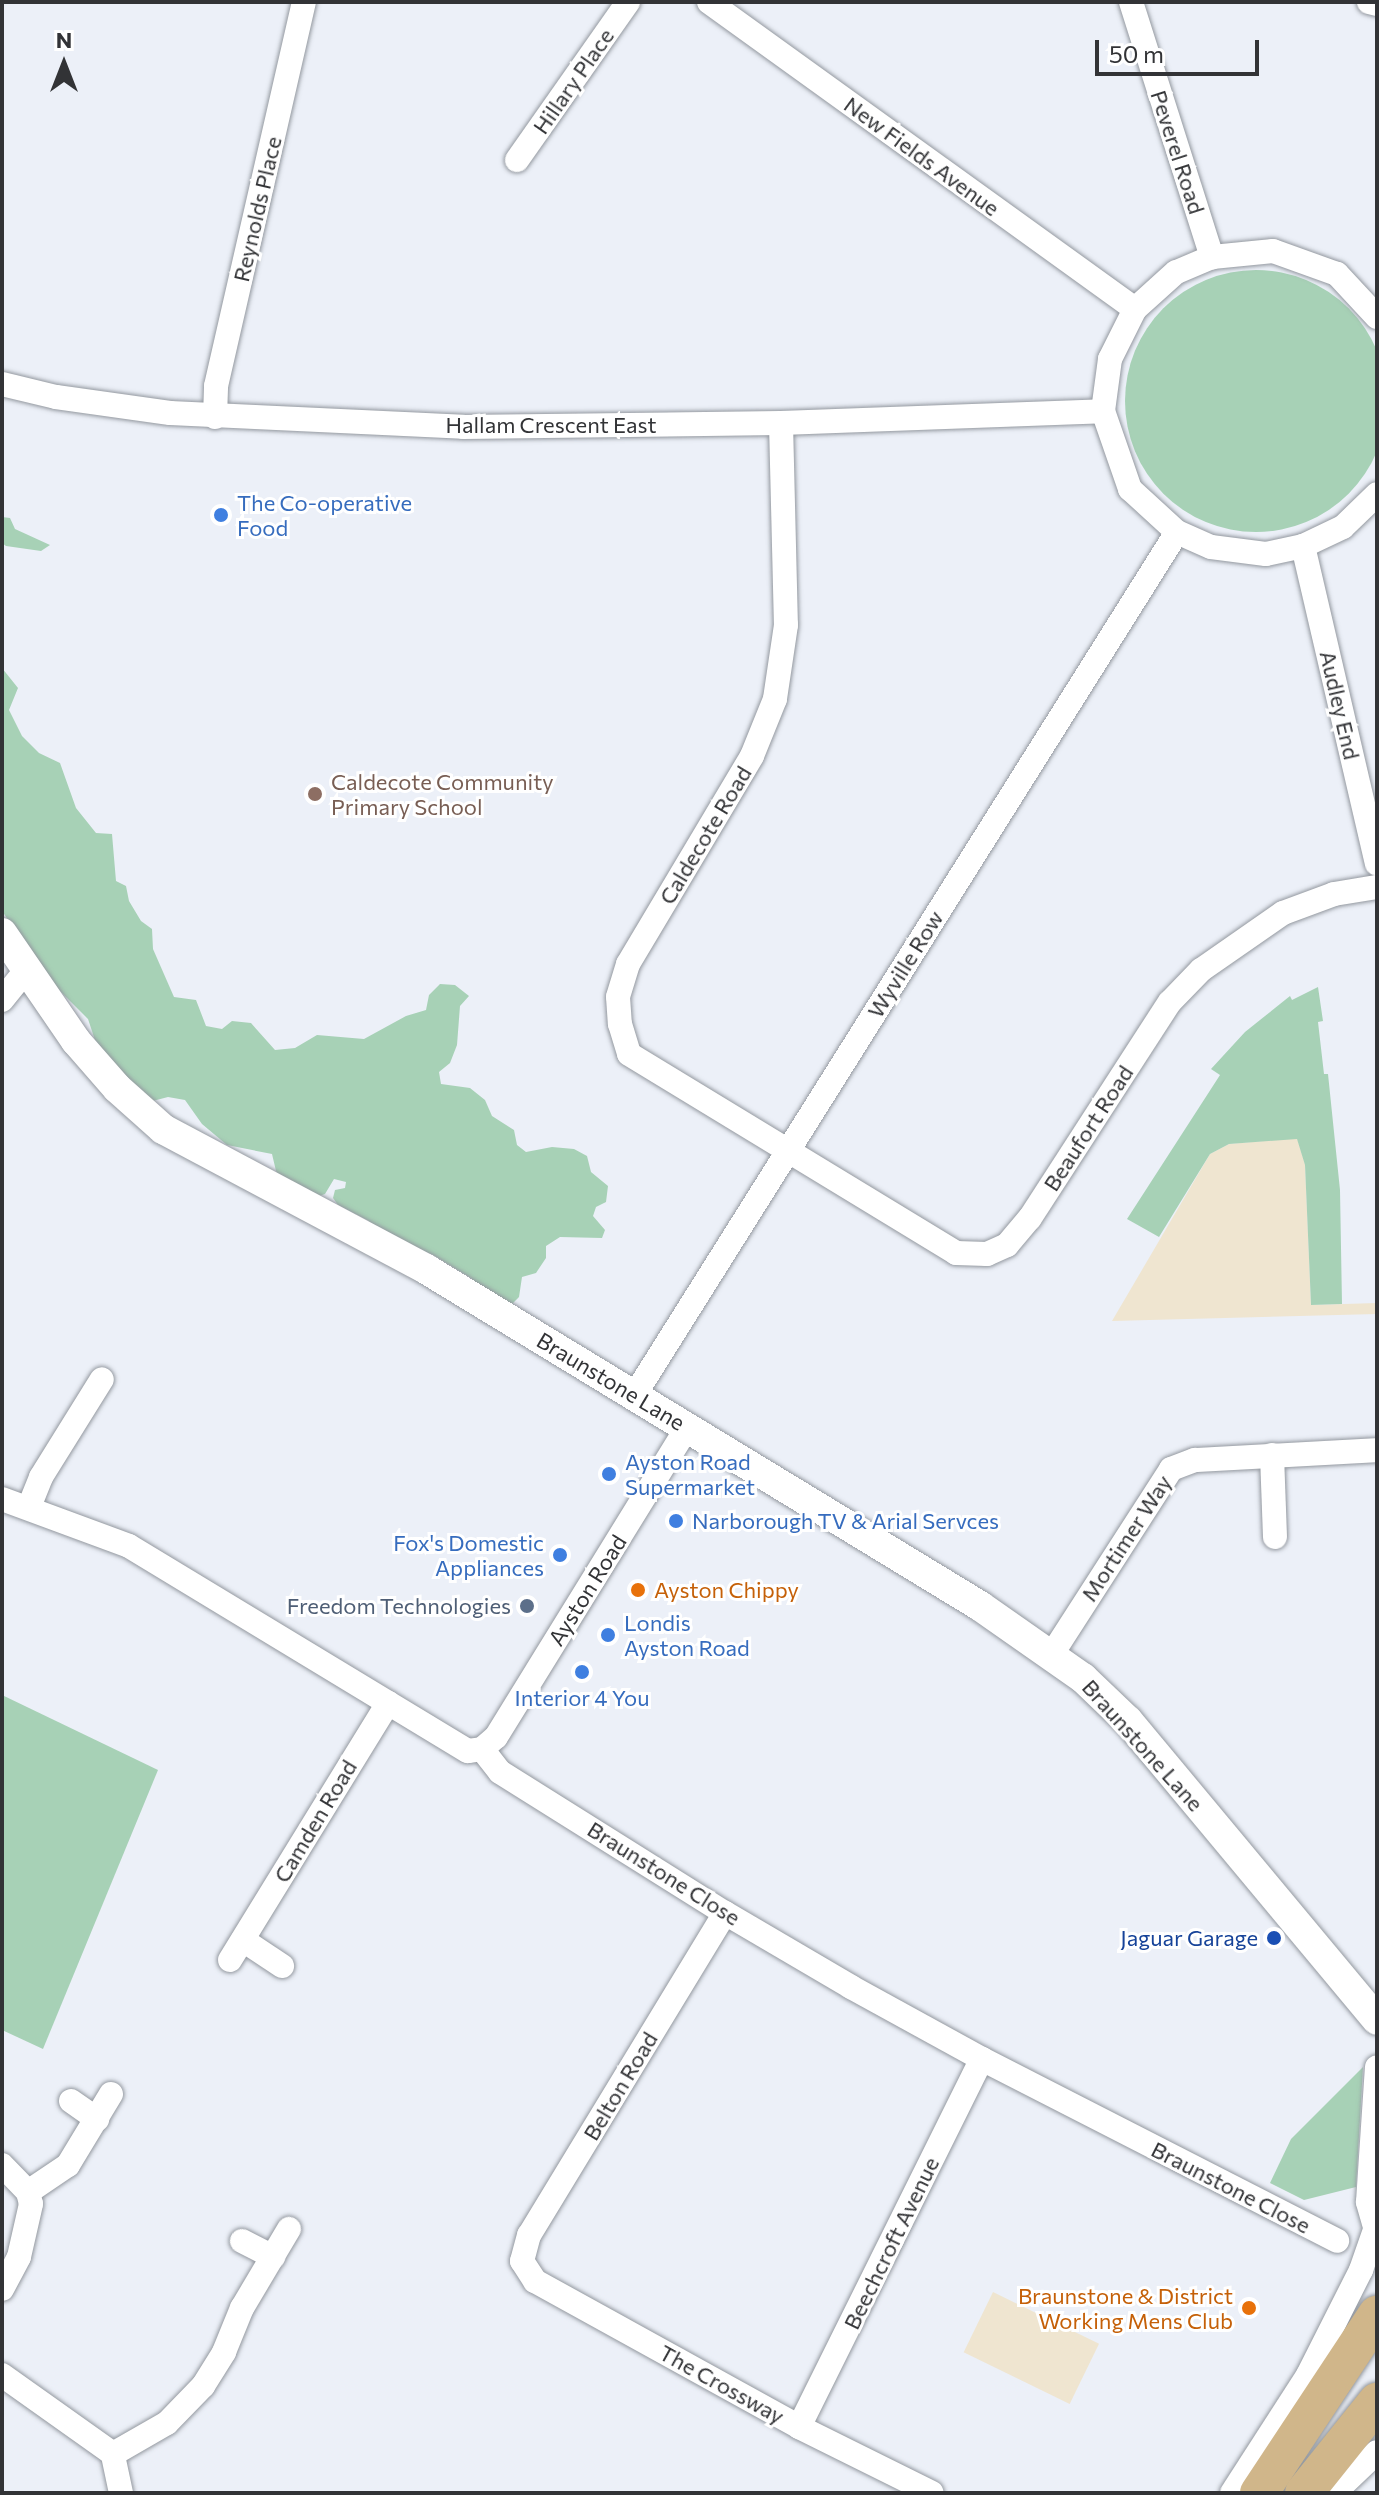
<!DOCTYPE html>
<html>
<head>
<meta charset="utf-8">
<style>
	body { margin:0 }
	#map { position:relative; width:1379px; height:2495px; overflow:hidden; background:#ecf0f8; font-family:Commissioner,sans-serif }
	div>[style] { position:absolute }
	.industrial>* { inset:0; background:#efe5d0; transform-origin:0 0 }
	.green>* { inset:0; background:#a7d1b6 }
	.round { border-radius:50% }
	.roads { filter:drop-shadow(0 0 2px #93989f) drop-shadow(0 0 2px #93989f) }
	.minor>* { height:24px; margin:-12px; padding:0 12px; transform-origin:12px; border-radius:12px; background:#fff }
	.tertiary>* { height:30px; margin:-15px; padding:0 15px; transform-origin:15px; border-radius:15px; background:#fff }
	.primary>* { height:38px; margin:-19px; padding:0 19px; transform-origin:19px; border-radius:19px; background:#d0b68a }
	.dots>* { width:22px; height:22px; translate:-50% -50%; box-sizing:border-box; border:4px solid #fff; border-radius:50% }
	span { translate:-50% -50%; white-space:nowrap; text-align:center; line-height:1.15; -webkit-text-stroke:6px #fff; paint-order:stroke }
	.street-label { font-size:22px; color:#323336 }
	.shop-label { font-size:22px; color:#366cbe }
	.left { translate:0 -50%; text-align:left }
	.right { translate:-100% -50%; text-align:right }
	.education-label { font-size:22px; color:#785e54 }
	.food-label { font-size:22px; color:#c56008 }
	.service-label { font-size:22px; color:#4e5e75 }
	.transit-label { font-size:22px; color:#164399 }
	.frame { position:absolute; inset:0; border:4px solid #323336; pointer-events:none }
	.north { position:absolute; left:24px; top:24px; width:80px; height:80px; -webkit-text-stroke:6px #fff; paint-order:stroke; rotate:0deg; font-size:22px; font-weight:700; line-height:32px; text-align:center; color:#323336 }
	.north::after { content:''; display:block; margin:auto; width:28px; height:36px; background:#323336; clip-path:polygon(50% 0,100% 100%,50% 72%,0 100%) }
	.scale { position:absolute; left:1095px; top:40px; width:164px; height:36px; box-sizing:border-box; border:4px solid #323336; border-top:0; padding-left:10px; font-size:24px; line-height:28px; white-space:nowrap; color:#323336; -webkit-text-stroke:6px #fff; paint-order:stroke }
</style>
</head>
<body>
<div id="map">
	<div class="industrial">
		<i style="clip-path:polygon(1297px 1138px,1305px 1164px,1311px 1305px,1377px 1303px,1377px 1314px,1112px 1321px,1210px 1154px,1229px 1144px)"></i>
		<i style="left:993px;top:2292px;width:118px;height:67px;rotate:26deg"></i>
	</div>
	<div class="green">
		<i class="round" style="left:1125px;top:270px;width:262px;height:262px"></i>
		<i style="clip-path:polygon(2px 517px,10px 518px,15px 529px,50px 545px,41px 551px,6px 546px,2px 543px)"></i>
		<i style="clip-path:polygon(2px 668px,18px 688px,9px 710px,22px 736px,39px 753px,60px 763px,76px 808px,96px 833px,112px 834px,116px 881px,126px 886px,129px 901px,141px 921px,152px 929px,153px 949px,174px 997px,196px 1000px,206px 1026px,222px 1029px,232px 1021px,251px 1023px,275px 1050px,295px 1048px,317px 1035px,364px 1039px,406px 1016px,426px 1010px,429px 995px,440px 984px,455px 985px,469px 996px,460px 1006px,457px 1045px,450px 1063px,439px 1072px,441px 1084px,470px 1088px,485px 1100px,492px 1116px,514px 1130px,517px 1145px,526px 1152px,552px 1147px,574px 1149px,587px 1156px,591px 1172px,608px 1186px,606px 1202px,596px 1207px,593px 1216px,605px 1230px,602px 1238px,560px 1237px,546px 1246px,546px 1258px,536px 1273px,522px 1277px,519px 1297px,512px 1304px,479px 1288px,471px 1278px,433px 1255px,372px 1230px,369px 1221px,338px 1205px,333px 1198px,335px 1190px,345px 1188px,346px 1182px,334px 1179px,325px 1194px,313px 1198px,284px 1183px,276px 1171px,272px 1154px,227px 1145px,202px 1124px,185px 1100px,168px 1097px,145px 1103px,95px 1040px,88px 1019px,50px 981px,2px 911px)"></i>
		<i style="clip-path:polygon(1318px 987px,1323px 1021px,1318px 1022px,1324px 1074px,1328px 1074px,1340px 1190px,1342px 1304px,1311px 1305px,1305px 1165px,1297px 1139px,1229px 1144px,1210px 1154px,1159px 1237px,1127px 1219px,1220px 1075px,1211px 1069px,1245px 1032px,1290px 996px,1292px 1000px)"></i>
		<i style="clip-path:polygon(2px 1695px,158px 1770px,43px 2049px,2px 2030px)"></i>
		<i style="clip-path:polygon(1363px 2067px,1356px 2187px,1304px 2200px,1270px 2183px,1291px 2139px)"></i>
	</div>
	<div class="roads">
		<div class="minor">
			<i style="left:709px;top:2px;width:525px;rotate:35.78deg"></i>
			<i style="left:1131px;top:2px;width:268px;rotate:72.4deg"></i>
			<i style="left:1369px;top:2px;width:8px;rotate:14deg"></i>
			<i style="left:517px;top:160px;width:193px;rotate:-54.9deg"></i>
			<i style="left:1377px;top:317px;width:59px;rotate:-132.9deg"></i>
			<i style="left:1337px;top:274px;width:68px;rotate:-160.2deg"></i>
			<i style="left:1273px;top:251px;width:61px;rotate:174.4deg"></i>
			<i style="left:1212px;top:257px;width:39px;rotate:157deg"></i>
			<i style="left:1176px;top:272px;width:55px;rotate:137.9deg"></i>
			<i style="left:1135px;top:309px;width:56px;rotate:116.6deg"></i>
			<i style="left:1110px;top:359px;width:52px;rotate:97.7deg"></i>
			<i style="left:1103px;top:411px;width:83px;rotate:70.9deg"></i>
			<i style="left:1130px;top:489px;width:64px;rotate:42.5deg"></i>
			<i style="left:1177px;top:532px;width:37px;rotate:24deg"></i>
			<i style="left:1211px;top:547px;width:55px;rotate:7.3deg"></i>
			<i style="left:1266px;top:554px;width:38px;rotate:-12deg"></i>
			<i style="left:1303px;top:546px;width:44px;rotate:-25.4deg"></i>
			<i style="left:1343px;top:527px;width:47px;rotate:-44.1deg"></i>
			<i style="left:2px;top:384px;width:56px;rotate:13.5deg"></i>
			<i style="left:56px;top:397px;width:115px;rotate:8deg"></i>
			<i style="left:170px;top:413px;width:293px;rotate:2.7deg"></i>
			<i style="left:463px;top:427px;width:318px;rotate:-0.7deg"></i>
			<i style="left:781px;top:423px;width:322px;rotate:-2.1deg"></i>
			<i style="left:215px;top:417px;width:31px;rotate:-88deg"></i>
			<i style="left:216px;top:386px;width:394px;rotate:-77.1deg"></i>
			<i style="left:781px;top:423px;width:202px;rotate:88.6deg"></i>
			<i style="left:786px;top:625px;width:75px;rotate:98.5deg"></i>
			<i style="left:775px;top:699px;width:61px;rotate:112deg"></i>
			<i style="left:752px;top:756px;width:242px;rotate:120.8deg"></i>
			<i style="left:628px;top:964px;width:34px;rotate:107deg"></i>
			<i style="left:618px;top:997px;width:27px;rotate:86deg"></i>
			<i style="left:620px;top:1024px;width:31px;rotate:73deg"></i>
			<i style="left:629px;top:1054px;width:383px;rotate:31.3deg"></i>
			<i style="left:956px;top:1253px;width:31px;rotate:2deg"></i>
			<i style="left:987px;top:1254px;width:22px;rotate:-24deg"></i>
			<i style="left:1007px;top:1245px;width:35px;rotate:-50deg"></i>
			<i style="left:1030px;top:1218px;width:257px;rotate:-57.1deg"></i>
			<i style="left:1170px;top:1002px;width:45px;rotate:-45.9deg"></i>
			<i style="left:1201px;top:970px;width:100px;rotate:-34.8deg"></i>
			<i style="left:1283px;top:913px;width:54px;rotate:-20.4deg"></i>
			<i style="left:1334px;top:894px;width:44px;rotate:-9.2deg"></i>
			<i style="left:1303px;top:546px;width:326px;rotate:76.9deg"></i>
			<i style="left:2px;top:1000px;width:36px;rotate:-51deg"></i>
			<i style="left:634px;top:1396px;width:1020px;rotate:-57.85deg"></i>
			<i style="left:1272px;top:1455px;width:82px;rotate:87.9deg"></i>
			<i style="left:2px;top:1499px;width:135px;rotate:20.3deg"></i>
			<i style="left:129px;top:1546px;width:396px;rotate:31.2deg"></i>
			<i style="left:468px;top:1751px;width:14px;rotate:-8deg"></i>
			<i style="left:482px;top:1749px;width:29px;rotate:52deg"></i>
			<i style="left:500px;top:1772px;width:266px;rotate:32.1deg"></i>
			<i style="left:725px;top:1913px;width:146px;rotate:30.4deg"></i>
			<i style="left:851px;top:1987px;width:149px;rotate:28.8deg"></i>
			<i style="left:982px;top:2059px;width:399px;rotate:27.1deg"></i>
			<i style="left:29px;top:1507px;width:32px;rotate:-68deg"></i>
			<i style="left:41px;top:1477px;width:115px;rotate:-58.1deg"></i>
			<i style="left:1052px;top:1654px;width:220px;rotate:-57.2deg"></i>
			<i style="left:1171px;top:1469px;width:26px;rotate:-21deg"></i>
			<i style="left:1195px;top:1460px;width:182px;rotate:-3.1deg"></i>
			<i style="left:482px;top:1749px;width:18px;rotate:-41deg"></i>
			<i style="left:496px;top:1737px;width:363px;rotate:-58.3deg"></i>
			<i style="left:725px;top:1913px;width:377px;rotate:121.3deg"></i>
			<i style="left:529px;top:2235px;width:27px;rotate:105deg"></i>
			<i style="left:522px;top:2261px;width:24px;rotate:57deg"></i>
			<i style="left:535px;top:2281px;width:302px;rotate:28.9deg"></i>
			<i style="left:799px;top:2427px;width:148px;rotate:26.4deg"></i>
			<i style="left:243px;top:1940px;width:47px;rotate:33.7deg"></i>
			<i style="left:230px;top:1960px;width:302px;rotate:-58.4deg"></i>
			<i style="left:71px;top:2101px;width:32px;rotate:35deg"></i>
			<i style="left:2px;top:2165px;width:37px;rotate:46deg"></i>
			<i style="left:28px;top:2192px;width:12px;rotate:76deg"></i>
			<i style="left:31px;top:2204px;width:54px;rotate:102.8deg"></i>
			<i style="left:19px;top:2257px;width:36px;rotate:118deg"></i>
			<i style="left:28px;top:2192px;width:48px;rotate:-34deg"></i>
			<i style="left:68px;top:2165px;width:83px;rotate:-58.8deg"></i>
			<i style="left:1375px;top:2227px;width:26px;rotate:-106deg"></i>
			<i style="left:1368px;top:2202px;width:135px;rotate:-86.2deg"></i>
			<i style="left:242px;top:2241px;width:35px;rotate:27deg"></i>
			<i style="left:2px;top:2375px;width:136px;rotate:35.4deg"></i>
			<i style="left:799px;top:2427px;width:411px;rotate:-63.6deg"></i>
			<i style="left:121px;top:2493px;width:40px;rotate:-102deg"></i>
			<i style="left:113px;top:2454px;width:62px;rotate:-29.9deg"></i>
			<i style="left:167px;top:2423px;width:52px;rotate:-45.8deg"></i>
			<i style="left:203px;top:2386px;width:40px;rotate:-58deg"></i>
			<i style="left:224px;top:2352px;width:48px;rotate:-67.8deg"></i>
			<i style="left:242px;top:2308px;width:92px;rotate:-59.3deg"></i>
			<i style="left:1232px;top:2493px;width:140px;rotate:-57.2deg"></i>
			<i style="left:1308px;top:2375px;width:118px;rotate:-63.2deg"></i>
			<i style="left:1361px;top:2270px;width:49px;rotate:-70.8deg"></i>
			<i style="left:1334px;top:2493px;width:59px;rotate:-43.6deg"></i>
		</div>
		<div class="tertiary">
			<i style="left:2px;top:933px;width:131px;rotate:55.6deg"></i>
			<i style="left:76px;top:1041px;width:62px;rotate:48.9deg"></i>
			<i style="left:117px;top:1088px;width:62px;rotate:41.7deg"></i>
			<i style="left:163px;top:1129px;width:298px;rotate:28deg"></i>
			<i style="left:426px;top:1269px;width:648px;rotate:31.31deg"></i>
			<i style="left:980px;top:1606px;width:126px;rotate:35deg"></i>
			<i style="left:1083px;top:1678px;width:62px;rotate:43.7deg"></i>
			<i style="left:1128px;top:1721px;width:389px;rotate:50.2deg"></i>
		</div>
		<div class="primary">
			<i style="left:1259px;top:2493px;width:214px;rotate:-56.5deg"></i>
			<i style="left:1304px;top:2493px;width:117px;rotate:-51.3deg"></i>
		</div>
	</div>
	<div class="dots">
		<i style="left:221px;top:515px;background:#3f7fe0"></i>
		<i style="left:315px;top:794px;background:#8d6e63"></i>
		<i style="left:609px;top:1474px;background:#3f7fe0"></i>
		<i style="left:676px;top:1521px;background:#3f7fe0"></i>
		<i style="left:560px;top:1555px;background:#3f7fe0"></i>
		<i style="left:638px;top:1590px;background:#e8710a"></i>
		<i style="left:527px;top:1606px;background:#5c6f8a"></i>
		<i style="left:608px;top:1635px;background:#3f7fe0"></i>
		<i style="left:582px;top:1672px;background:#3f7fe0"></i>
		<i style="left:1274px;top:1938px;background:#1a4fb4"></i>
		<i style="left:1249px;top:2308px;background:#e8710a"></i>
	</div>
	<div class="street-label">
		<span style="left:573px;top:81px;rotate:-55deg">Hillary Place</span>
		<span style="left:1178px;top:152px;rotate:72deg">Peverel Road</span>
		<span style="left:922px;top:156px;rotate:36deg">New Fields Avenue</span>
		<span style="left:257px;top:209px;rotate:-77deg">Reynolds Place</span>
		<span style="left:551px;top:425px">Hallam Crescent East</span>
		<span style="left:1340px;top:705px;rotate:77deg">Audley End</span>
		<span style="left:705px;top:835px;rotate:-59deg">Caldecote Road</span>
		<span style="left:905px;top:964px;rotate:-58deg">Wyville Row</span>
		<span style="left:1088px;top:1128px;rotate:-57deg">Beaufort Road</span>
		<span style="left:611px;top:1381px;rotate:31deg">Braunstone Lane</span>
		<span style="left:1126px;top:1538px;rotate:-57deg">Mortimer Way</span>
		<span style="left:587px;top:1590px;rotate:-58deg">Ayston Road</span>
		<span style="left:1143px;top:1745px;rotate:48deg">Braunstone Lane</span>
		<span style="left:315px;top:1821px;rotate:-59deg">Camden Road</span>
		<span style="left:664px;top:1873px;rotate:32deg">Braunstone Close</span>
		<span style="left:620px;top:2086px;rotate:-59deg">Belton Road</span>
		<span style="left:1231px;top:2187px;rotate:27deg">Braunstone Close</span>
		<span style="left:891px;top:2243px;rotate:-64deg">Beechcroft Avenue</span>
		<span style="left:722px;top:2384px;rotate:29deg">The Crossway</span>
	</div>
	<div class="shop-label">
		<span class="left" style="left:237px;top:515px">The Co-operative<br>Food</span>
		<span class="left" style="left:625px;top:1474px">Ayston Road<br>Supermarket</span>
		<span class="left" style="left:692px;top:1521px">Narborough TV &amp; Arial Servces</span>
		<span class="right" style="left:544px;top:1555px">Fox's Domestic<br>Appliances</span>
		<span class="left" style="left:624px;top:1635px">Londis<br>Ayston Road</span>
		<span style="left:582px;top:1698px">Interior 4 You</span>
	</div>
	<div class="education-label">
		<span class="left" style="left:331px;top:794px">Caldecote Community<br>Primary School</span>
	</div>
	<div class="food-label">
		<span class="left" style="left:654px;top:1590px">Ayston Chippy</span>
		<span class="right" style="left:1233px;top:2308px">Braunstone &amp; District<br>Working Mens Club</span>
	</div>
	<div class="service-label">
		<span class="right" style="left:511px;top:1606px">Freedom Technologies</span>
	</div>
	<div class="transit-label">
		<span class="right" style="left:1258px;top:1938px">Jaguar Garage</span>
	</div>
	<div class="frame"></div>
	<div class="north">N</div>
	<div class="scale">50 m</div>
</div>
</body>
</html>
